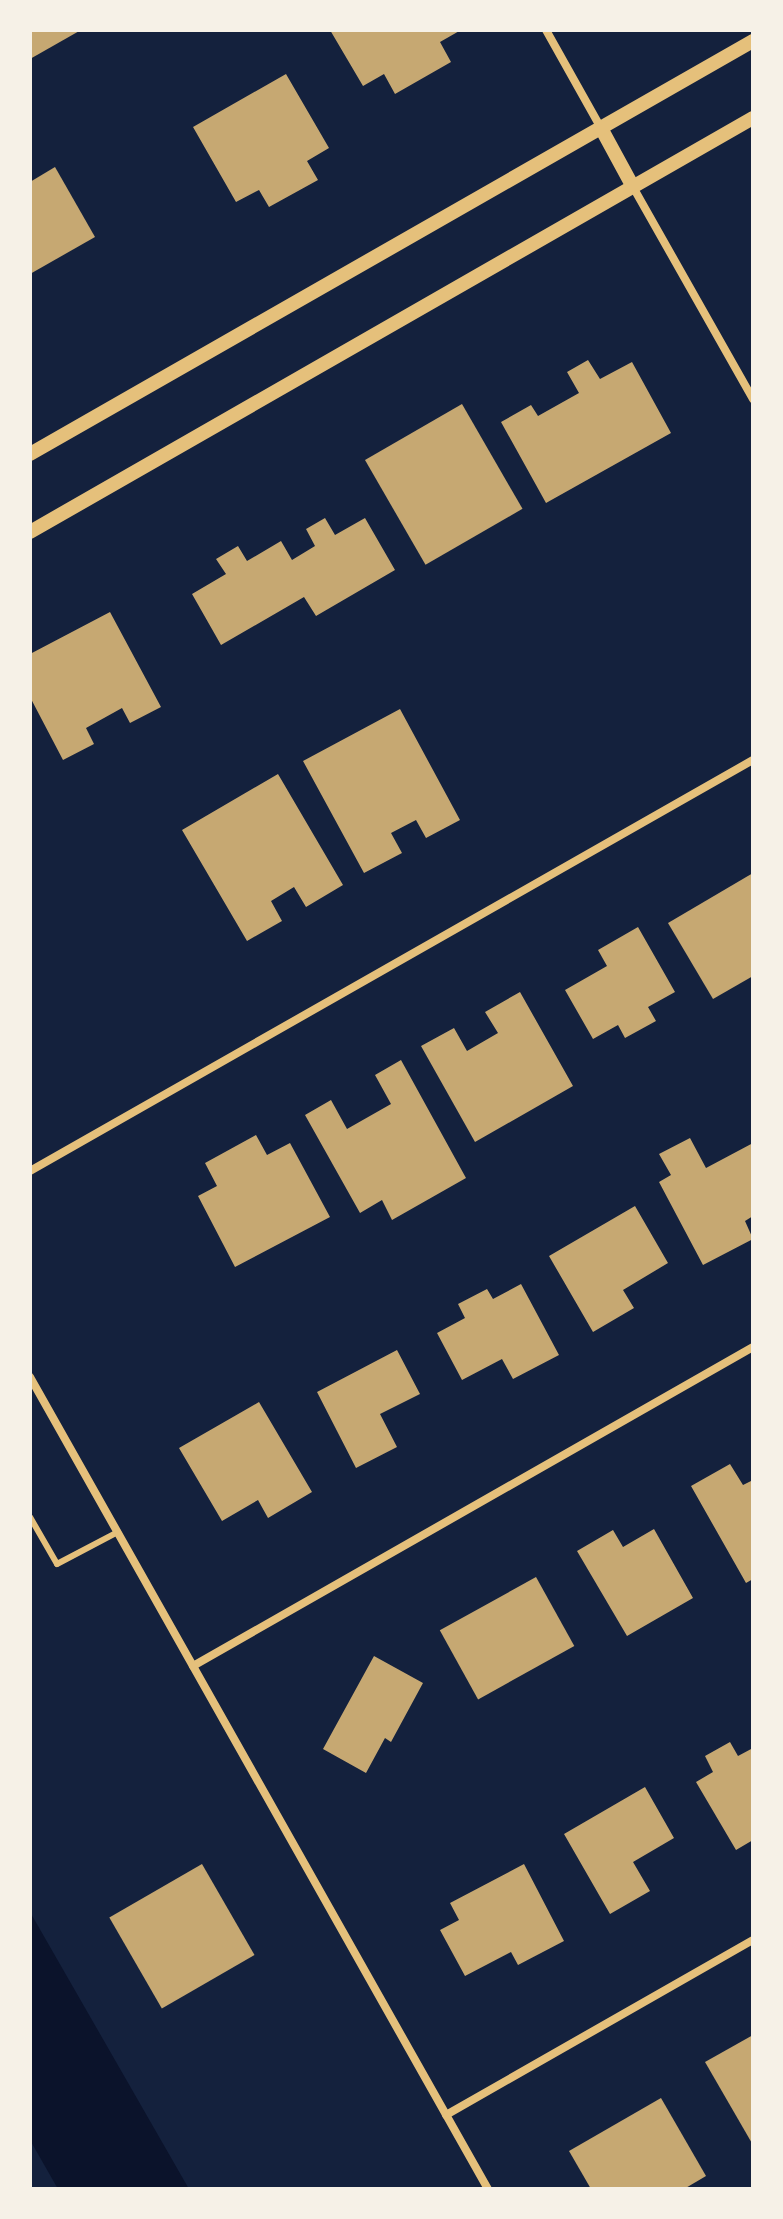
<!DOCTYPE html>
<html>
<head>
<meta charset="utf-8">
<style>
	body { margin:0 }
	#map { position:relative; width:783px; height:2219px; overflow:hidden; background:#14213d; font-family:"IBM Plex Sans",sans-serif }
	div>[style] { position:absolute }
	.water>* { inset:0; background:#0b132b }
	.building>* { inset:0; background:#c6a872; transform-origin:0 0 }
	.service>* { height:6px; margin:-3px; padding:0 3px; transform-origin:3px; border-radius:3px; background:#e5c07b }
	.minor>* { height:8px; margin:-4px; padding:0 4px; transform-origin:4px; border-radius:4px; background:#e5c07b }
	.tertiary>* { height:14px; margin:-7px; padding:0 7px; transform-origin:7px; border-radius:7px; background:#e5c07b }
	span { translate:-50% -50%; white-space:nowrap; text-align:center; line-height:1.15; -webkit-text-stroke:8px #f6f1e7; paint-order:stroke }
	.frame { position:absolute; inset:0; border:32px solid #f6f1e7; pointer-events:none }
</style>
</head>
<body>
<div id="map">
	<div class="water">
		<i style="clip-path:polygon(30px 1912px,189px 2189px,58px 2189px,30px 2140px)"></i>
	</div>
	<div class="building">
		<i style="clip-path:polygon(30px 30px,81px 30px,30px 59px)"></i>
		<i style="clip-path:polygon(330px 30px,461px 30px,440px 42px,451px 62px,395px 94px,384px 74px,363px 86px)"></i>
		<i style="clip-path:polygon(286px 74px,329px 148px,307px 161px,318px 180px,269px 207px,259px 190px,236px 202px,193px 127px)"></i>
		<i style="clip-path:polygon(55px 167px,95px 237px,30px 274px,30px 182px)"></i>
		<i style="clip-path:polygon(588px 360px,600px 379px,632px 362px,671px 433px,546px 503px,501px 422px,531px 405px,538px 416px,579px 393px,567px 372px)"></i>
		<i style="left:462px;top:404px;width:121px;height:112px;rotate:60deg"></i>
		<i style="clip-path:polygon(325px 518px,335px 535px,365px 518px,395px 570px,316px 616px,304px 597px,221px 645px,192px 594px,226px 574px,216px 559px,238px 546px,247px 561px,281px 541px,292px 560px,315px 546px,306px 529px)"></i>
		<i style="clip-path:polygon(110px 612px,161px 707px,130px 723px,122px 708px,86px 728px,94px 744px,63px 760px,30px 697px,30px 654px)"></i>
		<i style="clip-path:polygon(400px 709px,460px 820px,426px 838px,416px 820px,391px 833px,402px 853px,364px 873px,303px 761px)"></i>
		<i style="clip-path:polygon(278px 774px,343px 885px,306px 907px,294px 887px,271px 901px,282px 921px,247px 941px,182px 830px)"></i>
		<i style="clip-path:polygon(753px 873px,753px 976px,713px 999px,668px 923px)"></i>
		<i style="clip-path:polygon(638px 927px,675px 992px,648px 1007px,656px 1021px,625px 1038px,618px 1025px,593px 1039px,565px 990px,607px 966px,598px 950px)"></i>
		<i style="clip-path:polygon(520px 992px,573px 1086px,475px 1142px,421px 1046px,454px 1028px,467px 1051px,498px 1033px,485px 1012px)"></i>
		<i style="clip-path:polygon(401px 1060px,466px 1178px,392px 1220px,382px 1200px,360px 1213px,305px 1115px,331px 1100px,347px 1129px,391px 1104px,375px 1075px)"></i>
		<i style="clip-path:polygon(256px 1135px,267px 1155px,290px 1143px,330px 1217px,235px 1267px,198px 1196px,217px 1186px,205px 1163px)"></i>
		<i style="clip-path:polygon(690px 1138px,706px 1168px,753px 1143px,753px 1216px,745px 1221px,753px 1239px,703px 1265px,659px 1182px,671px 1175px,659px 1154px)"></i>
		<i style="clip-path:polygon(635px 1206px,668px 1263px,623px 1290px,634px 1308px,593px 1332px,549px 1256px)"></i>
		<i style="clip-path:polygon(521px 1284px,559px 1355px,513px 1379px,502px 1359px,462px 1380px,437px 1333px,465px 1318px,458px 1304px,487px 1289px,493px 1299px)"></i>
		<i style="clip-path:polygon(397px 1350px,420px 1394px,380px 1414px,397px 1447px,356px 1468px,317px 1392px)"></i>
		<i style="clip-path:polygon(259px 1402px,312px 1492px,268px 1518px,258px 1500px,222px 1521px,179px 1448px)"></i>
		<i style="clip-path:polygon(730px 1464px,743px 1485px,753px 1480px,753px 1579px,746px 1583px,691px 1486px)"></i>
		<i style="clip-path:polygon(654px 1529px,693px 1598px,627px 1636px,577px 1551px,613px 1530px,623px 1547px)"></i>
		<i style="left:536px;top:1577px;width:79px;height:110px;rotate:61deg"></i>
		<i style="clip-path:polygon(374px 1656px,423px 1683px,391px 1742px,385px 1738px,366px 1773px,323px 1749px)"></i>
		<i style="clip-path:polygon(730px 1742px,738px 1756px,753px 1748px,753px 1840px,736px 1850px,696px 1782px,713px 1772px,705px 1756px)"></i>
		<i style="clip-path:polygon(645px 1787px,674px 1838px,633px 1862px,650px 1891px,610px 1914px,564px 1834px)"></i>
		<i style="left:202px;top:1864px;width:105px;height:107px;rotate:60deg"></i>
		<i style="clip-path:polygon(524px 1864px,564px 1941px,518px 1965px,511px 1952px,465px 1976px,440px 1930px,459px 1920px,450px 1903px)"></i>
		<i style="clip-path:polygon(753px 2035px,753px 2145px,705px 2062px)"></i>
		<i style="clip-path:polygon(661px 2098px,706px 2176px,684px 2189px,591px 2189px,569px 2151px)"></i>
	</div>
	<div class="service">
		<i style="left:30px;top:1517px;width:54px;rotate:60.1deg"></i>
		<i style="left:57px;top:1564px;width:69px;rotate:-27.7deg"></i>
	</div>
	<div class="minor">
		<i style="left:546px;top:30px;width:112px;rotate:60.7deg"></i>
		<i style="left:633px;top:187px;width:244px;rotate:60.5deg"></i>
		<i style="left:30px;top:1171px;width:832px;rotate:-29.62deg"></i>
		<i style="left:30px;top:1377px;width:932px;rotate:60.58deg"></i>
		<i style="left:193px;top:1666px;width:644px;rotate:-29.67deg"></i>
		<i style="left:446px;top:2115px;width:353px;rotate:-29.7deg"></i>
	</div>
	<div class="tertiary">
		<i style="left:601px;top:128px;width:67px;rotate:61.5deg"></i>
		<i style="left:30px;top:454px;width:833px;rotate:-29.74deg"></i>
		<i style="left:30px;top:532px;width:833px;rotate:-29.8deg"></i>
	</div>
	<div class="frame"></div>
</div>
</body>
</html>
